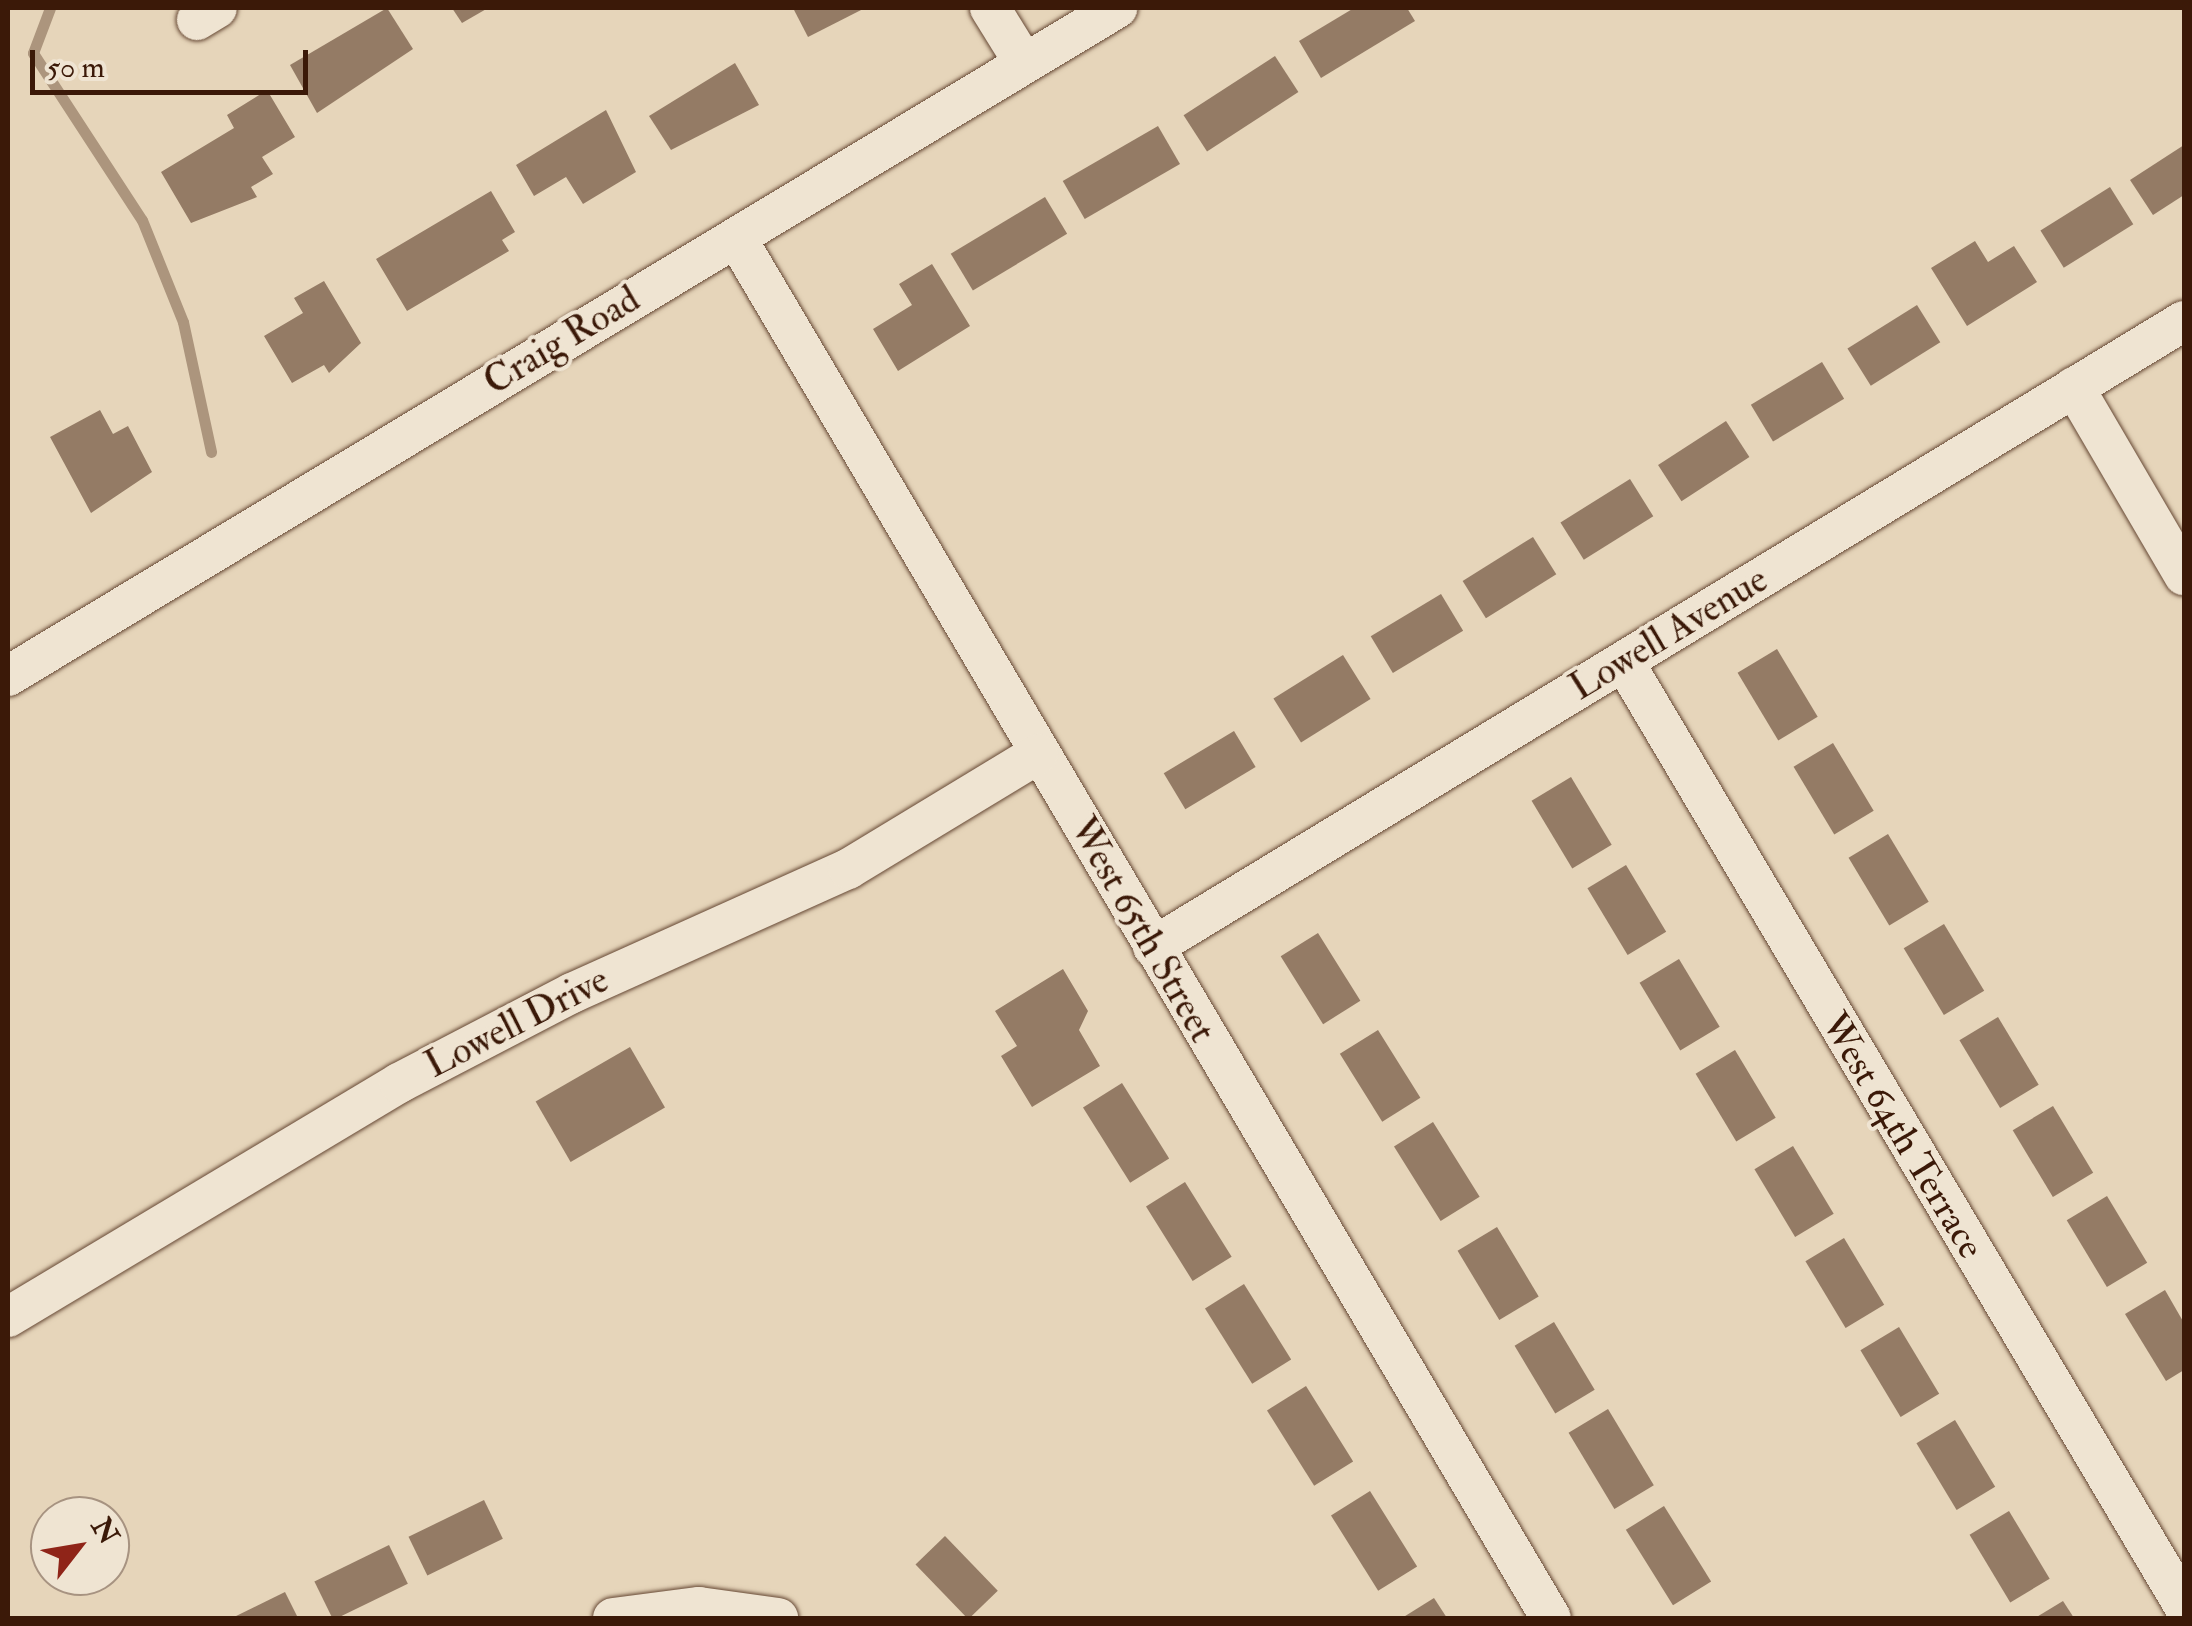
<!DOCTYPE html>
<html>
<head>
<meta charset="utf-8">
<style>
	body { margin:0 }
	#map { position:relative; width:2192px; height:1626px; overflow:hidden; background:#e6d5ba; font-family:"IM FELL Double Pica",serif }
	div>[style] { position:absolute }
	.stream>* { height:11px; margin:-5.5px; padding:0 5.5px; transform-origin:5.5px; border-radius:5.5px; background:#ac957d }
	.building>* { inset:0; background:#947b65; transform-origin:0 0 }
	.roads { filter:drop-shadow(0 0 2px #664834) drop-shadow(0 0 2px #664834) }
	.minor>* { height:40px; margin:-20px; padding:0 20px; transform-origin:20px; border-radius:20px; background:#efe4d2 }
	span { translate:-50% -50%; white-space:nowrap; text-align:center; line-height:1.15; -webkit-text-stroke:8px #efe4d2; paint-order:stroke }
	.street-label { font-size:38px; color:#3b1908 }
	.frame { position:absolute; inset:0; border:10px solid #3b1908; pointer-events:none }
	.north { position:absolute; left:30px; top:1496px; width:100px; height:100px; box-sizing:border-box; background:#efe4d2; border:2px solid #a79381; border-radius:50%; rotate:59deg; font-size:28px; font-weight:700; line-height:40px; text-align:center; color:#3b1908 }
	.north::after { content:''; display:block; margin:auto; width:35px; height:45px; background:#8f2418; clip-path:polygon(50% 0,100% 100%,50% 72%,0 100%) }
	.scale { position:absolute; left:30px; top:50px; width:278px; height:45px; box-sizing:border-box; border:5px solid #3b1908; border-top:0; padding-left:12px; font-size:30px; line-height:35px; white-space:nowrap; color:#3b1908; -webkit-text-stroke:8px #efe4d2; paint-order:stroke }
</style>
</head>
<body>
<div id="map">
	<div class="stream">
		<i style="left:50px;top:8px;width:48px;rotate:110.7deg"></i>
		<i style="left:33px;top:53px;width:199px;rotate:56.9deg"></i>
		<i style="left:142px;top:220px;width:110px;rotate:68.1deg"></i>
		<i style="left:183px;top:322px;width:133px;rotate:77.8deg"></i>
	</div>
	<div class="building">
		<i style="clip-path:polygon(387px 8px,413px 49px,317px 113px,290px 65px)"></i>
		<i style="clip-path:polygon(452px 8px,488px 8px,462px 23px)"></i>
		<i style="clip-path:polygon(793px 8px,865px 8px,808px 37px)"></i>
		<i style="clip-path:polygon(1354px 8px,1407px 8px,1415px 21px,1321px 78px,1299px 41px)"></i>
		<i style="left:1275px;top:56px;width:43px;height:109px;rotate:57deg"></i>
		<i style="clip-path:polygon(735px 63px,759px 105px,671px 150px,649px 116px)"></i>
		<i style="clip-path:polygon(267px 90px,295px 137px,262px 157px,273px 174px,251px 187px,257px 197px,191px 223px,161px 172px,234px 128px,227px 115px)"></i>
		<i style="clip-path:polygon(606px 110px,636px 172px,583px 204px,566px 177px,534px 196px,516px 165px)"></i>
		<i style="left:1158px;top:126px;width:44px;height:110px;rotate:60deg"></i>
		<i style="clip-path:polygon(2184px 145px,2184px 195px,2153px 215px,2130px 180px)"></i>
		<i style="left:2110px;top:187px;width:44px;height:82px;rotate:58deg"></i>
		<i style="clip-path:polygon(491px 191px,515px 232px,502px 240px,509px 251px,407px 311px,376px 259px)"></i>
		<i style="left:1045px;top:197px;width:43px;height:110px;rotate:59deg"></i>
		<i style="clip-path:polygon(1975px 241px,1988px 262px,2014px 246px,2037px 282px,1967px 326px,1931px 268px)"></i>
		<i style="clip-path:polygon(932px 264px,970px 326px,898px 371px,873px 329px,912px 305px,899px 284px)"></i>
		<i style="clip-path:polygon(324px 281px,361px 343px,329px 373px,324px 365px,292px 383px,264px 336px,303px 313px,294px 298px)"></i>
		<i style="left:1917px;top:305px;width:44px;height:82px;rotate:58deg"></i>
		<i style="left:1822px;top:362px;width:43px;height:83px;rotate:59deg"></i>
		<i style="clip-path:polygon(100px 410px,113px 434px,128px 426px,152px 472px,91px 513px,50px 437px)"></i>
		<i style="left:1726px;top:421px;width:43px;height:81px;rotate:57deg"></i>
		<i style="left:1630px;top:479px;width:44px;height:82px;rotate:58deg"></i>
		<i style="left:1533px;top:537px;width:44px;height:83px;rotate:58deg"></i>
		<i style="left:1441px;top:594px;width:43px;height:82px;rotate:59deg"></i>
		<i style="left:1777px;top:649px;width:79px;height:46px;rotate:59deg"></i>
		<i style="left:1343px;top:655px;width:52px;height:82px;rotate:58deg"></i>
		<i style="left:1234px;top:731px;width:42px;height:82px;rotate:59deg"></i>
		<i style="left:1833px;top:743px;width:79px;height:46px;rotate:59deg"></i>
		<i style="left:1571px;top:777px;width:79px;height:46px;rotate:59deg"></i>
		<i style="left:1888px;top:834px;width:79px;height:46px;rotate:59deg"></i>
		<i style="left:1626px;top:865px;width:78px;height:45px;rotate:59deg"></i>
		<i style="left:1944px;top:924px;width:78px;height:47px;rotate:59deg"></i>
		<i style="left:1318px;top:933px;width:80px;height:44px;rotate:58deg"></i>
		<i style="left:1679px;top:959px;width:79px;height:46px;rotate:59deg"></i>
		<i style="clip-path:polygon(1063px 969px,1088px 1011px,1079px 1030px,1100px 1066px,1032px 1107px,1001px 1056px,1017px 1046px,995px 1011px)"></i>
		<i style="left:1998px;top:1017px;width:79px;height:45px;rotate:59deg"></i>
		<i style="left:1378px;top:1030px;width:80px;height:45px;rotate:58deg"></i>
		<i style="left:630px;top:1047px;width:70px;height:109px;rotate:60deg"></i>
		<i style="left:1735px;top:1050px;width:79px;height:46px;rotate:59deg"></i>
		<i style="left:1122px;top:1083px;width:89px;height:46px;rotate:58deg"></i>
		<i style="left:2053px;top:1106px;width:78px;height:47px;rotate:59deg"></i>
		<i style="left:1433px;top:1122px;width:88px;height:46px;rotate:58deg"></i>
		<i style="left:1793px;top:1146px;width:79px;height:45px;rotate:59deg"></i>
		<i style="left:1185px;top:1182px;width:88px;height:46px;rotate:58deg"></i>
		<i style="left:2107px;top:1196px;width:78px;height:47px;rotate:59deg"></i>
		<i style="left:1497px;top:1227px;width:81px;height:46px;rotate:59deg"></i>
		<i style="left:1844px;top:1238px;width:78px;height:45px;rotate:59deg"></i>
		<i style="left:1244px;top:1284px;width:89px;height:46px;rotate:58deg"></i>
		<i style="clip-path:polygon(2165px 1290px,2184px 1323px,2184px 1370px,2166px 1381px,2125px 1314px)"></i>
		<i style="left:1554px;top:1322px;width:79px;height:46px;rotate:59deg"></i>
		<i style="left:1899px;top:1327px;width:78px;height:45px;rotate:59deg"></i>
		<i style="left:1306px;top:1386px;width:89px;height:46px;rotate:58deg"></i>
		<i style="left:1608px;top:1409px;width:89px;height:46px;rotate:59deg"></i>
		<i style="left:1955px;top:1420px;width:78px;height:45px;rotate:59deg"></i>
		<i style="left:1370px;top:1491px;width:89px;height:46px;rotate:58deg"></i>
		<i style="left:484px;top:1500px;width:43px;height:84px;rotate:64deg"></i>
		<i style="left:1664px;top:1506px;width:89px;height:45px;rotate:58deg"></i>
		<i style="left:2009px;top:1511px;width:79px;height:46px;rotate:59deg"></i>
		<i style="left:945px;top:1536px;width:76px;height:41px;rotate:46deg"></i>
		<i style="left:389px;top:1545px;width:43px;height:83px;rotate:64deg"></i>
		<i style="clip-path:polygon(285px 1592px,298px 1618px,232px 1618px)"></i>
		<i style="clip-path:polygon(1434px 1598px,1447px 1618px,1402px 1618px)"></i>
		<i style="clip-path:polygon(2063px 1601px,2074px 1618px,2035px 1618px)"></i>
	</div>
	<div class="roads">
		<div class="minor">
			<i style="left:990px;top:8px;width:65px;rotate:58.3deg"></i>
			<i style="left:197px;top:20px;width:23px;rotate:-31deg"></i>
			<i style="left:737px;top:239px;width:1601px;rotate:59.45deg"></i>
			<i style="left:2074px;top:387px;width:218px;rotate:59.7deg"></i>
			<i style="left:1624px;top:662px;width:1098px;rotate:59.32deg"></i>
			<i style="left:8px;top:676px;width:1295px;rotate:-31.06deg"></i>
			<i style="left:1153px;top:947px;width:1206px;rotate:-31.27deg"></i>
			<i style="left:8px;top:1317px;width:456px;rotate:-30.9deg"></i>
			<i style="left:399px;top:1083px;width:195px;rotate:-27.5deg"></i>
			<i style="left:572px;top:993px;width:303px;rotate:-24.2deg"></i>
			<i style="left:848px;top:869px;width:222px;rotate:-31.2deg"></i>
			<i style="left:613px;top:1618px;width:87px;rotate:-7.3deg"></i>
			<i style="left:699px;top:1607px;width:80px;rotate:7.9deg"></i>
		</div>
	</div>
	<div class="street-label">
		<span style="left:562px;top:341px;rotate:-31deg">Craig Road</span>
		<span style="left:1669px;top:634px;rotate:-31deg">Lowell Avenue</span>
		<span style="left:1142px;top:930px;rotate:60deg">West 65th Street</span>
		<span style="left:517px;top:1023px;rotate:-27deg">Lowell Drive</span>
		<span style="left:1902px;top:1136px;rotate:59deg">West 64th Terrace</span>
	</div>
	<div class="frame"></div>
	<div class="north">N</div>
	<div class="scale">50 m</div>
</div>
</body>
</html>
